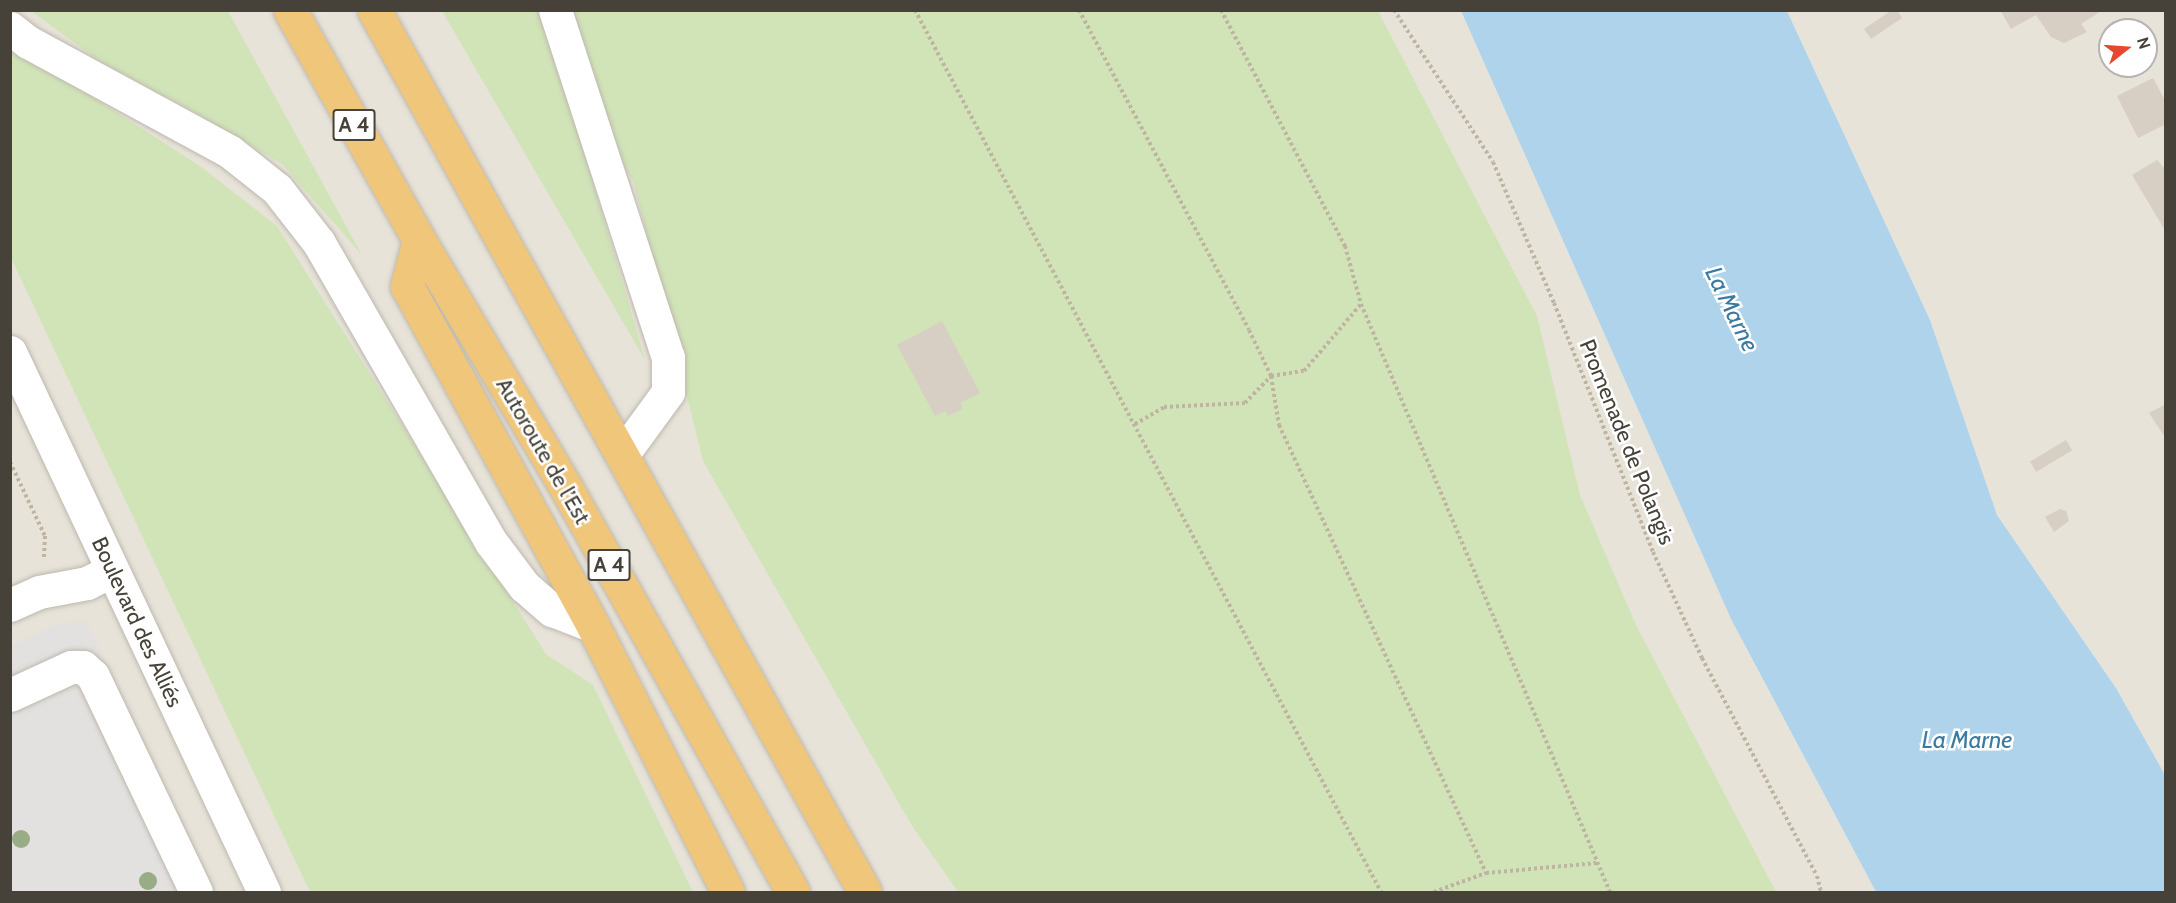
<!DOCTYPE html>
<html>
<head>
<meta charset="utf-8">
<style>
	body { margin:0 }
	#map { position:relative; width:2176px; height:903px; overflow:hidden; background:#f4f1eb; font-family:Cabin,sans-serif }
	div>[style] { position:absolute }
	.residential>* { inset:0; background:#e7e3d9 }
	.green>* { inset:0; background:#d1e4b8 }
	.parking>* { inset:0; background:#e3e1df }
	.water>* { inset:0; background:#aed3ea }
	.building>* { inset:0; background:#d7cfc4; transform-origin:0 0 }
	.path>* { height:4px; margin-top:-2px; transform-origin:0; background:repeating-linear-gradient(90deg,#bfb4a1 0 3px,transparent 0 6px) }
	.roads { filter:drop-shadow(0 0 2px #beb8ae) drop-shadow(0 0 2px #beb8ae) }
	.minor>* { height:33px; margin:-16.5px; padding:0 16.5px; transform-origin:16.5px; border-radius:16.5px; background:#fff }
	.highway>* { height:33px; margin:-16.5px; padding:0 16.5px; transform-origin:16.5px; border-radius:16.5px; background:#f0c67a }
	.trees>* { width:18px; height:18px; margin:-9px; border-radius:50%; background:#98ac85 }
	span { translate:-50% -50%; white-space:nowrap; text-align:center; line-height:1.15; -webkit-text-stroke:5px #fff; paint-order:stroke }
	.shield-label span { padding:2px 4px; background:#fff; border:2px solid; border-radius:4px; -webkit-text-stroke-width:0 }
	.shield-label { font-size:21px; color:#474239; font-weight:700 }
	.street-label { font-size:22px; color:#474239 }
	.water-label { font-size:24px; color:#3a79a1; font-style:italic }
	.frame { position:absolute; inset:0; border:12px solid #474239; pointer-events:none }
	.north { position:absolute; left:2098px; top:18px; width:60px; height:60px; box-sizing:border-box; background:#fff; border:2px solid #b5b3b0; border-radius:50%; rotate:73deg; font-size:16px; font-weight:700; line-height:24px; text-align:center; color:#474239 }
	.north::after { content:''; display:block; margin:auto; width:21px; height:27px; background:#e54831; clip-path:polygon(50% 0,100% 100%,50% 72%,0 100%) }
</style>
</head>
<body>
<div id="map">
	<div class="residential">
		<i style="clip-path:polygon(10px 11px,1461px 11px,1731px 619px,1876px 892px,11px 892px)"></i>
		<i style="clip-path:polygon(evenodd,1787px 11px,2165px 11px,2165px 775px,2116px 688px,1997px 515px,1930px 320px,1787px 11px,2110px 30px,2146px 30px,2146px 66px,2110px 66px,2110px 30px)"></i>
	</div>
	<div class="green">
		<i style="clip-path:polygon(31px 11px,228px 11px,362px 255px,282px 164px,193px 111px,102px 63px)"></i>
		<i style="clip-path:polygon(442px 11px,1378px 11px,1537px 316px,1580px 495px,1636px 625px,1776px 892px,958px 892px,912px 826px,703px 461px,634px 183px,558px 61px,645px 360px)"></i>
		<i style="clip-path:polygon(10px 44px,200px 166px,277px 226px,546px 654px,593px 685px,693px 892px,310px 892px,11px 258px)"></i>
	</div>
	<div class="parking">
		<i style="clip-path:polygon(86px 620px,216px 892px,11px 892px,11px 646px,54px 625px)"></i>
	</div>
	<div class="water">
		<i style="clip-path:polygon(1461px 11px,1787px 11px,1930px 320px,1997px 515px,2116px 688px,2165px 775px,2165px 892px,1876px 892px,1731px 619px)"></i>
	</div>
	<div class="building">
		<i style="clip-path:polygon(1892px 10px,1897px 10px,1902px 18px,1871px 39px,1864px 29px)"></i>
		<i style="clip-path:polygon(2000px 10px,2103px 10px,2081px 24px,2087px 32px,2064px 43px,2051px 37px,2036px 15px,2011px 29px)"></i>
		<i style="clip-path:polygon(2153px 78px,2166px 102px,2166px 124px,2138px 138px,2117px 96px)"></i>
		<i style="clip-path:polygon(2157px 160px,2166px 170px,2166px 232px,2132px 175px)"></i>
		<i style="clip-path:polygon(942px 321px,980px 393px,960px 403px,963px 409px,948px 416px,946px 411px,935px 416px,897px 345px)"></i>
		<i style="clip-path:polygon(2166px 404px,2166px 439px,2149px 413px)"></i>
		<i style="left:2066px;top:440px;width:12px;height:42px;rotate:59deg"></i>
		<i style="clip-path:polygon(2060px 509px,2066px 511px,2069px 521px,2054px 532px,2045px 517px)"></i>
	</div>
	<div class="path">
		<i style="left:915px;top:10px;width:998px;rotate:62.15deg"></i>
		<i style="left:1079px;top:10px;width:362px;rotate:62deg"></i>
		<i style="left:1249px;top:330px;width:51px;rotate:64.4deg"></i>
		<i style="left:1271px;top:376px;width:50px;rotate:80.7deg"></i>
		<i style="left:1279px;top:425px;width:494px;rotate:65.2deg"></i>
		<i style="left:1221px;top:10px;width:267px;rotate:62.3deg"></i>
		<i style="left:1345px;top:246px;width:60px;rotate:74.6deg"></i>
		<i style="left:1361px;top:304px;width:639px;rotate:67.05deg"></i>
		<i style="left:1394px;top:10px;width:181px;rotate:56.9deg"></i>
		<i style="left:1493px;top:162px;width:154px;rotate:66.6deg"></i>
		<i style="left:1554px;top:303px;width:268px;rotate:68.3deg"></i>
		<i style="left:1653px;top:552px;width:117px;rotate:65.2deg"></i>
		<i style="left:1702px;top:658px;width:246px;rotate:62.2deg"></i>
		<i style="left:1817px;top:876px;width:16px;rotate:76deg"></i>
		<i style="left:1135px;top:424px;width:34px;rotate:-30deg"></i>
		<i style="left:1164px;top:407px;width:81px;rotate:-2.8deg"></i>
		<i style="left:1245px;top:403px;width:37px;rotate:-46deg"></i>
		<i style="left:1271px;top:376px;width:33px;rotate:-9deg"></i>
		<i style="left:1304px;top:371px;width:88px;rotate:-49.6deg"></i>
		<i style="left:10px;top:462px;width:82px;rotate:64.7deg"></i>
		<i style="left:45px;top:536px;width:22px;rotate:93deg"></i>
		<i style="left:1434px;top:892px;width:55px;rotate:-20.1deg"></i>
		<i style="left:1486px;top:873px;width:112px;rotate:-5.1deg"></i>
	</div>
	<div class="roads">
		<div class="minor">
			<i style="left:555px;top:10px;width:365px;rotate:72deg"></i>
			<i style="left:668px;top:357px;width:35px;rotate:90deg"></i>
			<i style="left:668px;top:392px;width:78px;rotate:126.1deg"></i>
			<i style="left:10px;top:28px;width:23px;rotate:38deg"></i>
			<i style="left:28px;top:42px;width:229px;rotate:28.5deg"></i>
			<i style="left:229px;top:151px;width:61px;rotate:38.4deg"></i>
			<i style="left:277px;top:189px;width:68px;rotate:52.1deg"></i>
			<i style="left:319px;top:243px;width:345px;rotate:60.1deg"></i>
			<i style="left:491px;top:542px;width:55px;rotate:53.1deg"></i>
			<i style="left:524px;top:586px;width:37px;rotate:41deg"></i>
			<i style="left:552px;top:610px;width:44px;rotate:21.3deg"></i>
			<i style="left:10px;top:352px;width:597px;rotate:64.81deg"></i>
			<i style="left:10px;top:605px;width:32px;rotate:-24deg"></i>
			<i style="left:39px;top:592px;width:49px;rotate:-10.6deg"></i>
			<i style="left:87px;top:583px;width:28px;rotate:-27deg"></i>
			<i style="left:10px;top:695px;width:67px;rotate:-24.7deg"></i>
			<i style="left:71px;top:667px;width:12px"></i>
			<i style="left:83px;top:667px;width:13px;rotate:42deg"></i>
			<i style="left:93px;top:676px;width:239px;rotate:64.5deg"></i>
		</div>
		<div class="highway">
			<i style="left:290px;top:10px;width:264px;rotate:60.7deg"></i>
			<i style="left:419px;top:240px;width:284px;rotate:59.3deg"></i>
			<i style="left:564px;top:484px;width:468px;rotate:60.7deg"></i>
			<i style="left:374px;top:10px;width:1009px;rotate:60.9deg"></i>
			<i style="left:419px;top:240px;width:48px;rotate:104.6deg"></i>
			<i style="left:407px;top:286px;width:388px;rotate:61.3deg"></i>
			<i style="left:593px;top:626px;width:298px;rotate:63.1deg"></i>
		</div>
	</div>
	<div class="trees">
		<i style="left:21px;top:839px"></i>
		<i style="left:148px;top:881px"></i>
	</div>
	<div class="shield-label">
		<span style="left:354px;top:125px">A 4</span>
		<span style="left:609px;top:565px">A 4</span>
	</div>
	<div class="street-label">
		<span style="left:1627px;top:442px;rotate:68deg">Promenade de Polangis</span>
		<span style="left:543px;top:451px;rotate:60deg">Autoroute de l’Est</span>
		<span style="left:137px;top:622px;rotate:65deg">Boulevard des Alliés</span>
	</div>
	<div class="water-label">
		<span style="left:1732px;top:309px;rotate:64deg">La Marne</span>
		<span style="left:1967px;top:740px">La Marne</span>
	</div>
	<div class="frame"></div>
	<div class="north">N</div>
</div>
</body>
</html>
